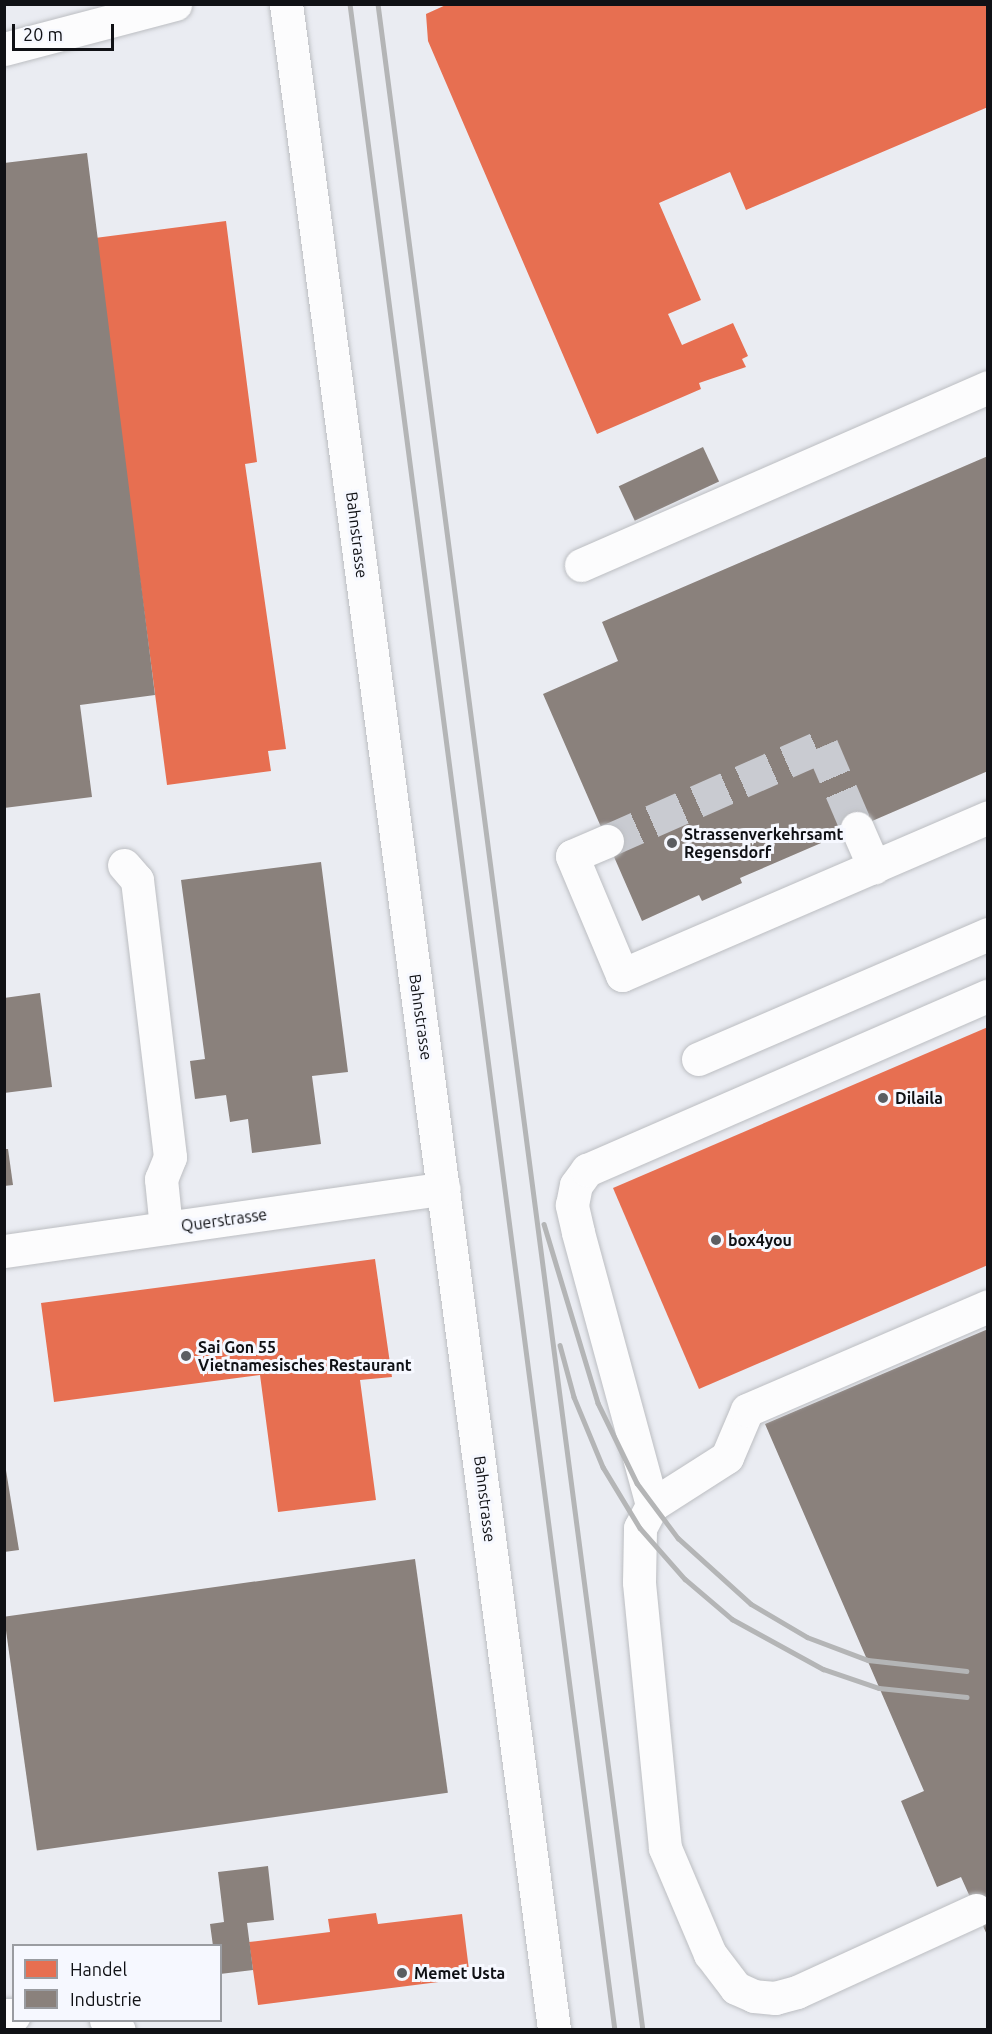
<!DOCTYPE html>
<html>
<head>
<meta charset="utf-8">
<style>
	body { margin:0 }
	#map { position:relative; width:992px; height:2034px; overflow:hidden; background:#eaecf2; font-family:Ubuntu,sans-serif }
	div>[style] { position:absolute }
	.shops>* { inset:0; background:#e76f51 }
	.industry>* { inset:0; background:#8a817c; transform-origin:0 0 }
	.minor-tunnel>* { height:33px; margin-top:-16.5px; transform-origin:0; background:repeating-linear-gradient(90deg,#c9cbd1 0 33px,transparent 0 49px) }
	.roads { filter:drop-shadow(0 0 2px #bcbec2) drop-shadow(0 0 2px #bcbec2) }
	.minor>* { height:33px; margin:-16.5px; padding:0 16.5px; transform-origin:16.5px; border-radius:16.5px; background:#fcfcfd }
	.rail>* { height:4.5px; margin:-2.25px; padding:0 2.25px; transform-origin:2.25px; border-radius:2.25px; background:#b4b5b6 }
	.dots>* { width:16px; height:16px; translate:-50% -50%; box-sizing:border-box; border:3px solid #f6f8ff; border-radius:50% }
	span { translate:-50% -50%; white-space:nowrap; text-align:center; line-height:1.15; -webkit-text-stroke:6px #f6f8ff; paint-order:stroke }
	.street-label { font-size:16px; color:#101115 }
	.poi-label { font-size:16px; color:#101115; font-weight:700 }
	.left { translate:0 -50%; text-align:left }
	.frame { position:absolute; inset:0; border:6px solid #101115; pointer-events:none }
	.legend { position:absolute; left:12px; top:1944px; width:210px; height:78px; box-sizing:border-box; background:#f6f8ff; border:2px solid #9a9ca1; margin:0; padding:8px 10px; list-style:none; font-size:18px; color:#101115 }
	.legend li { display:flex; align-items:center; gap:12px; height:30px }
	.legend b { width:30px; border:2px solid #9a9ca1 }
	.scale { position:absolute; left:12px; top:24px; width:102px; height:27px; box-sizing:border-box; border:3px solid #101115; border-top:0; padding-left:8px; font-size:18px; line-height:21px; white-space:nowrap; color:#101115; -webkit-text-stroke:4px #f6f8ff; paint-order:stroke }
</style>
</head>
<body>
<div id="map">
	<div class="shops">
		<i style="clip-path:polygon(448px 4px,988px 4px,988px 107px,746px 210px,730px 172px,659px 203px,701px 300px,668px 314px,682px 345px,733px 323px,748px 356px,742px 359px,746px 367px,699px 383px,701px 389px,597px 434px,428px 41px,426px 14px)"></i>
		<i style="clip-path:polygon(226px 221px,257px 462px,245px 464px,286px 749px,268px 751px,271px 771px,167px 785px,95px 238px)"></i>
		<i style="clip-path:polygon(988px 1027px,988px 1265px,699px 1389px,613px 1188px)"></i>
		<i style="clip-path:polygon(375px 1259px,392px 1377px,360px 1380px,376px 1500px,278px 1512px,260px 1375px,54px 1402px,41px 1303px)"></i>
		<i style="clip-path:polygon(376px 1913px,378px 1924px,462px 1914px,470px 1978px,258px 2005px,249px 1942px,330px 1932px,328px 1919px)"></i>
	</div>
	<div class="industry">
		<i style="clip-path:polygon(87px 153px,155px 695px,80px 705px,92px 797px,4px 808px,4px 163px)"></i>
		<i style="left:703px;top:447px;width:38px;height:93px;rotate:65deg"></i>
		<i style="clip-path:polygon(988px 456px,988px 771px,740px 878px,742px 883px,702px 901px,699px 895px,642px 921px,543px 694px,618px 661px,602px 622px)"></i>
		<i style="clip-path:polygon(321px 862px,348px 1072px,312px 1076px,321px 1144px,252px 1153px,248px 1119px,230px 1122px,226px 1095px,195px 1099px,190px 1061px,205px 1059px,181px 880px)"></i>
		<i style="clip-path:polygon(40px 993px,52px 1087px,4px 1093px,4px 998px)"></i>
		<i style="clip-path:polygon(4px 1149px,8px 1149px,13px 1185px,4px 1186px)"></i>
		<i style="clip-path:polygon(988px 1329px,988px 1937px,961px 1877px,937px 1887px,901px 1801px,924px 1791px,765px 1424px)"></i>
		<i style="clip-path:polygon(4px 1458px,19px 1550px,4px 1552px)"></i>
		<i style="left:415px;top:1559px;width:236px;height:415px;rotate:82deg"></i>
		<i style="clip-path:polygon(268px 1866px,274px 1920px,247px 1923px,253px 1970px,220px 1974px,220px 1946px,213px 1946px,210px 1924px,224px 1922px,218px 1872px)"></i>
	</div>
	<div class="minor-tunnel">
		<i style="left:607px;top:841px;width:235px;rotate:-23.8deg"></i>
		<i style="left:822px;top:746px;width:89px;rotate:66.9deg"></i>
	</div>
	<div class="roads">
		<div class="minor">
			<i style="left:286px;top:4px;width:2044px;rotate:82.46deg"></i>
			<i style="left:4px;top:49px;width:177px;rotate:-14.7deg"></i>
			<i style="left:581px;top:565px;width:444px;rotate:-23.6deg"></i>
			<i style="left:857px;top:828px;width:43px;rotate:66.4deg"></i>
			<i style="left:607px;top:841px;width:38px;rotate:157deg"></i>
			<i style="left:572px;top:856px;width:129px;rotate:67.2deg"></i>
			<i style="left:622px;top:975px;width:399px;rotate:-23.3deg"></i>
			<i style="left:124px;top:865px;width:20px;rotate:49deg"></i>
			<i style="left:137px;top:880px;width:279px;rotate:83.2deg"></i>
			<i style="left:170px;top:1157px;width:24px;rotate:112deg"></i>
			<i style="left:161px;top:1179px;width:49px;rotate:84.2deg"></i>
			<i style="left:698px;top:1059px;width:316px;rotate:-23.3deg"></i>
			<i style="left:4px;top:1251px;width:444px;rotate:-8.1deg"></i>
			<i style="left:652px;top:1505px;width:283px;rotate:-105.2deg"></i>
			<i style="left:578px;top:1232px;width:28px;rotate:-103deg"></i>
			<i style="left:572px;top:1205px;width:20px;rotate:-79deg"></i>
			<i style="left:576px;top:1185px;width:19px;rotate:-54deg"></i>
			<i style="left:587px;top:1170px;width:437px;rotate:-23.5deg"></i>
			<i style="left:976px;top:1910px;width:197px;rotate:155.4deg"></i>
			<i style="left:797px;top:1992px;width:23px;rotate:165deg"></i>
			<i style="left:775px;top:1998px;width:21px;rotate:-175deg"></i>
			<i style="left:754px;top:1996px;width:20px;rotate:-156deg"></i>
			<i style="left:736px;top:1988px;width:43px;rotate:-127.4deg"></i>
			<i style="left:710px;top:1954px;width:115px;rotate:-113deg"></i>
			<i style="left:665px;top:1848px;width:267px;rotate:-95.6deg"></i>
			<i style="left:639px;top:1582px;width:54px;rotate:-88.9deg"></i>
			<i style="left:640px;top:1528px;width:26px;rotate:-62deg"></i>
			<i style="left:652px;top:1505px;width:89px;rotate:-32.6deg"></i>
			<i style="left:727px;top:1457px;width:51px;rotate:-66.9deg"></i>
			<i style="left:747px;top:1410px;width:262px;rotate:-23.3deg"></i>
			<i style="left:4px;top:2015px;width:10px"></i>
			<i style="left:106px;top:2020px;width:16px;rotate:38deg"></i>
		</div>
	</div>
	<div class="rail">
		<i style="left:350px;top:4px;width:2043px;rotate:82.55deg"></i>
		<i style="left:378px;top:4px;width:2043px;rotate:82.55deg"></i>
		<i style="left:544px;top:1224px;width:187px;rotate:73.2deg"></i>
		<i style="left:598px;top:1403px;width:89px;rotate:64deg"></i>
		<i style="left:637px;top:1483px;width:69px;rotate:53.3deg"></i>
		<i style="left:678px;top:1538px;width:98px;rotate:42.1deg"></i>
		<i style="left:751px;top:1604px;width:65px;rotate:30.5deg"></i>
		<i style="left:807px;top:1637px;width:65px;rotate:20.7deg"></i>
		<i style="left:868px;top:1660px;width:99px;rotate:6.4deg"></i>
		<i style="left:560px;top:1345px;width:54px;rotate:74.9deg"></i>
		<i style="left:574px;top:1397px;width:76px;rotate:67.5deg"></i>
		<i style="left:603px;top:1467px;width:71px;rotate:58.8deg"></i>
		<i style="left:640px;top:1528px;width:68px;rotate:48.6deg"></i>
		<i style="left:685px;top:1579px;width:62px;rotate:40.4deg"></i>
		<i style="left:732px;top:1619px;width:104px;rotate:28.8deg"></i>
		<i style="left:823px;top:1669px;width:59px;rotate:18.7deg"></i>
		<i style="left:879px;top:1688px;width:88px;rotate:5.8deg"></i>
	</div>
	<div class="dots">
		<i style="left:672px;top:843px;background:#5c5e62"></i>
		<i style="left:883px;top:1098px;background:#5c5e62"></i>
		<i style="left:716px;top:1240px;background:#5c5e62"></i>
		<i style="left:186px;top:1356px;background:#5c5e62"></i>
		<i style="left:402px;top:1973px;background:#5c5e62"></i>
	</div>
	<div class="street-label">
		<span style="left:357px;top:535px;rotate:83deg">Bahnstrasse</span>
		<span style="left:421px;top:1017px;rotate:82deg">Bahnstrasse</span>
		<span style="left:224px;top:1220px;rotate:-8deg">Querstrasse</span>
		<span style="left:485px;top:1499px;rotate:83deg">Bahnstrasse</span>
	</div>
	<div class="poi-label">
		<span class="left" style="left:684px;top:843px">Strassenverkehrsamt<br>Regensdorf</span>
		<span class="left" style="left:895px;top:1098px">Dilaila</span>
		<span class="left" style="left:728px;top:1240px">box4you</span>
		<span class="left" style="left:198px;top:1356px">Sai Gon 55<br>Vietnamesisches Restaurant</span>
		<span class="left" style="left:414px;top:1973px">Memet Usta</span>
	</div>
	<div class="frame"></div>
	<ul class="legend">
	<li><b style="height:16px;background:#e76f51"></b>Handel</li>
	<li><b style="height:16px;background:#8a817c"></b>Industrie</li>
	</ul>
	<div class="scale">20 m</div>
</div>
</body>
</html>
